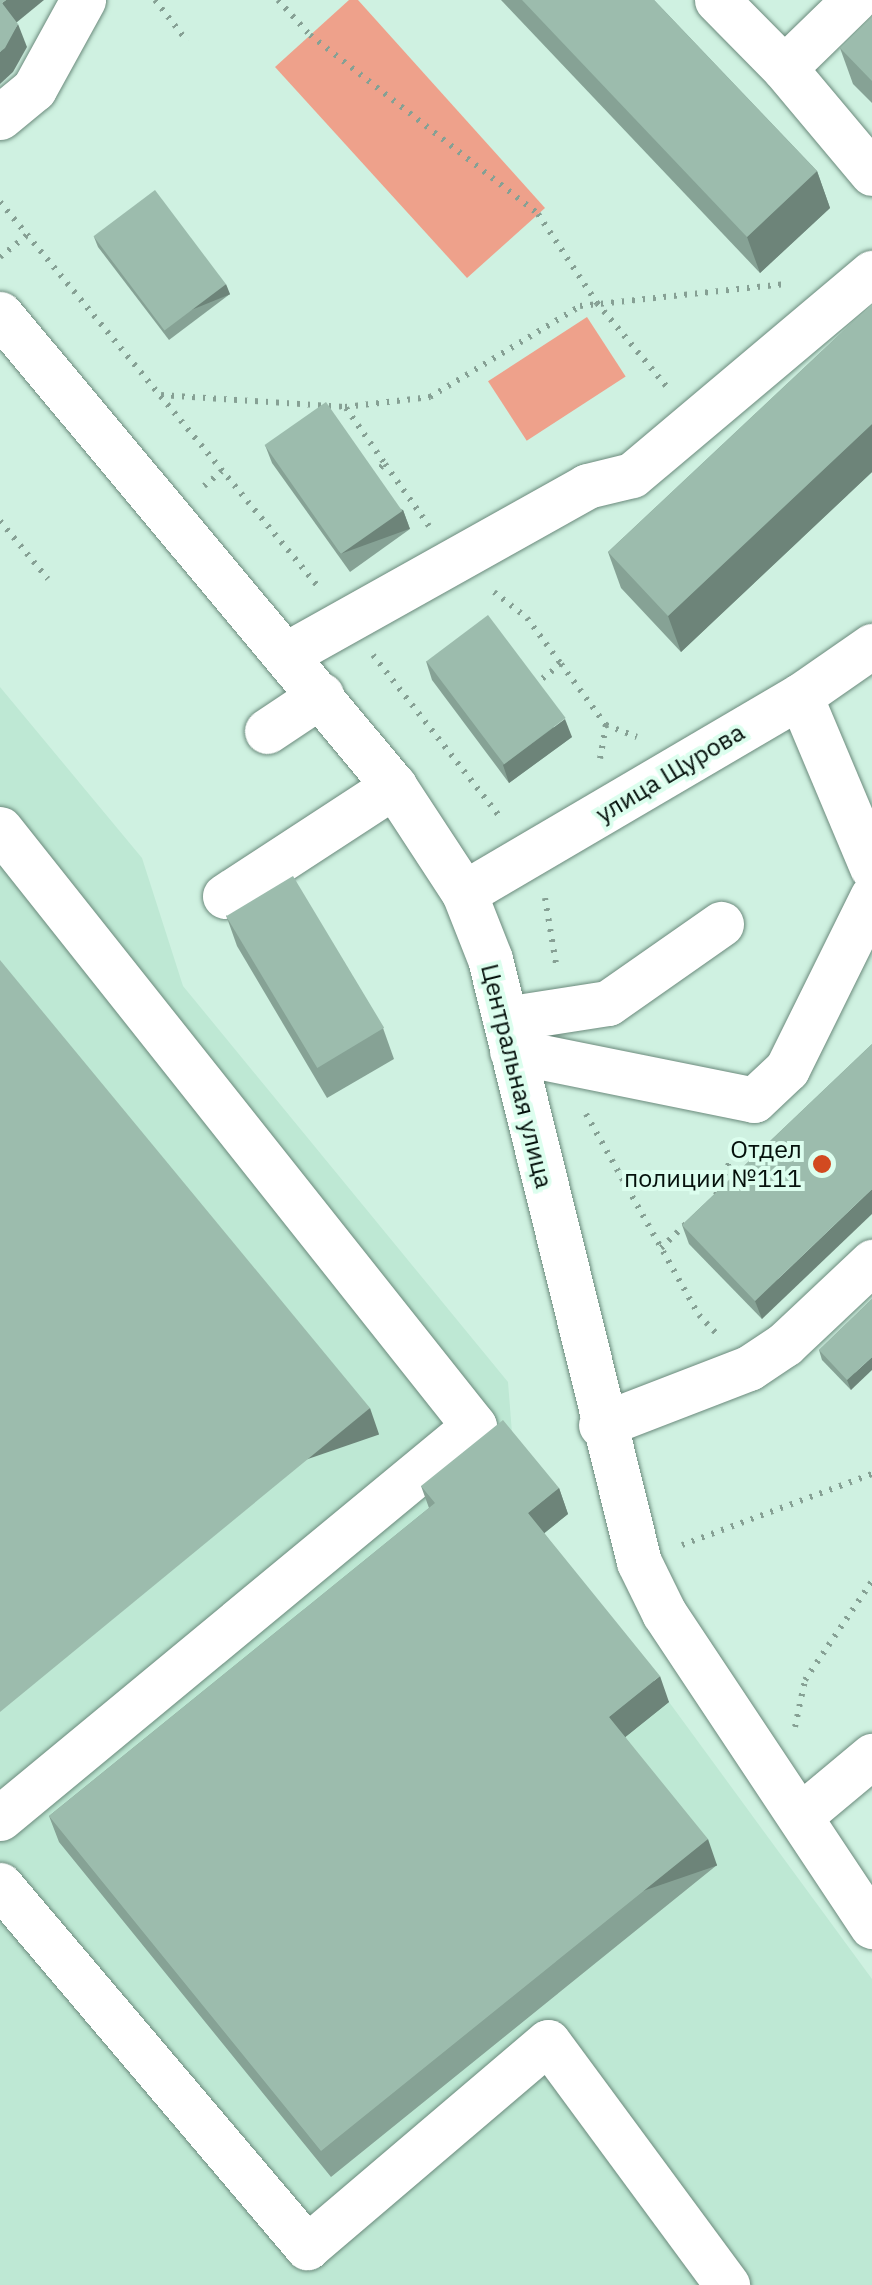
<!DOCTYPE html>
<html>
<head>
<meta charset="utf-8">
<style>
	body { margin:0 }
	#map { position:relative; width:872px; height:2285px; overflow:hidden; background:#cff1e1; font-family:"IBM Plex Sans",sans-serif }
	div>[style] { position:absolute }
	.built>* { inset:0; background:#bee8d4 }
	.green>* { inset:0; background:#eea18b; transform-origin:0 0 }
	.path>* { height:6px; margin-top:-3px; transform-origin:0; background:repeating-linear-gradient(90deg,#86a094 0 2.5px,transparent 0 10.5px) }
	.roads { filter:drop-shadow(0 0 2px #6b8a7c) drop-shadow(0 0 2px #6b8a7c) }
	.minor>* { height:45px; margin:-22.5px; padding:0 22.5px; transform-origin:22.5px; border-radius:22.5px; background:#fff }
	.wall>* { inset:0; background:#86a295 }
	.shaded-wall>* { inset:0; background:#6d8479; transform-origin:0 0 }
	.building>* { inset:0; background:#9cbcad; transform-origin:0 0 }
	.dots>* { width:28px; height:28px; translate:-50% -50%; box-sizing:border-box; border:5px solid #dcfeee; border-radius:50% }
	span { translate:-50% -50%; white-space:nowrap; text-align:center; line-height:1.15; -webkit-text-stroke:8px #dcfeee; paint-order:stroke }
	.street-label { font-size:25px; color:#05110c }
	.poi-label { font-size:25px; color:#05110c }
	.right { translate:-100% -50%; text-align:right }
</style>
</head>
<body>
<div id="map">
	<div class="built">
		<i style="clip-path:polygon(0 687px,142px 858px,183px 986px,508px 1382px,513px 1446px,568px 1514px,538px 1539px,669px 1702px,872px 1979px,872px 2285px,0 2285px)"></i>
	</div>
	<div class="green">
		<i style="clip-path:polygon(349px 0,358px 0,545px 208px,467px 278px,275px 67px)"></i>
		<i style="left:587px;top:317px;width:71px;height:118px;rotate:57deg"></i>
	</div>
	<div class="path">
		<i style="left:155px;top:0;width:52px;rotate:52deg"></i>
		<i style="left:278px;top:0;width:47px;rotate:47.6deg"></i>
		<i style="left:310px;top:35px;width:290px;rotate:38.1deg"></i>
		<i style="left:538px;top:214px;width:107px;rotate:56.5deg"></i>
		<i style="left:597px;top:303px;width:109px;rotate:50.2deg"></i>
		<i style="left:0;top:202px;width:499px;rotate:50.4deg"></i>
		<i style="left:0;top:257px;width:35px;rotate:-39deg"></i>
		<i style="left:161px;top:395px;width:184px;rotate:3.7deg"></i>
		<i style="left:345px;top:407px;width:86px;rotate:-6.7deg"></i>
		<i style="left:430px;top:397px;width:175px;rotate:-31.2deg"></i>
		<i style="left:580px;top:306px;width:207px;rotate:-6.1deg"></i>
		<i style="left:346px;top:408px;width:68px;rotate:55.1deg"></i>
		<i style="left:372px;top:474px;width:16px;rotate:-38deg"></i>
		<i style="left:385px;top:464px;width:76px;rotate:54.6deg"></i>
		<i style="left:204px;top:486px;width:23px;rotate:-40deg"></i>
		<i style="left:0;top:521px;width:75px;rotate:50.4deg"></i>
		<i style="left:494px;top:592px;width:42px;rotate:38.2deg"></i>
		<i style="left:527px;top:618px;width:57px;rotate:53.5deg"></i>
		<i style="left:561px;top:664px;width:36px;rotate:142deg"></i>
		<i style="left:373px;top:655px;width:207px;rotate:51.9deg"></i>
		<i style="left:561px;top:664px;width:76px;rotate:53.6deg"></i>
		<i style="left:606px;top:725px;width:34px;rotate:100deg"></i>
		<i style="left:606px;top:725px;width:33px;rotate:21deg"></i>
		<i style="left:545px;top:898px;width:67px;rotate:80.5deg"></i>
		<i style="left:586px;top:1114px;width:231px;rotate:60.7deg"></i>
		<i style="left:699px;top:1315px;width:26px;rotate:47deg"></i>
		<i style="left:716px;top:1195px;width:57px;rotate:-67.5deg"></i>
		<i style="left:661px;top:1248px;width:39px;rotate:-44deg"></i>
		<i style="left:682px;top:1545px;width:203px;rotate:-20.5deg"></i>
		<i style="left:795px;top:1727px;width:48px;rotate:-78deg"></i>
		<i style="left:805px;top:1680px;width:120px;rotate:-55.9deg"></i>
	</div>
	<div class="roads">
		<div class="minor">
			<i style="left:717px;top:0;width:95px;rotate:45.4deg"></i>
			<i style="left:784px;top:68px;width:137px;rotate:50deg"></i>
			<i style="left:784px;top:68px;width:98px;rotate:-44.2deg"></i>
			<i style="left:0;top:117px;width:44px;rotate:-39.5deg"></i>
			<i style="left:34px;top:89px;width:102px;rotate:-61.2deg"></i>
			<i style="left:0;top:314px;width:615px;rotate:50.15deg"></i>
			<i style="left:394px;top:786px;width:128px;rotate:56.8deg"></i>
			<i style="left:464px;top:893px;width:71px;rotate:68.5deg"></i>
			<i style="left:490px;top:959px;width:621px;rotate:76.12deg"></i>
			<i style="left:639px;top:1562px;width:57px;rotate:63.9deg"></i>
			<i style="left:664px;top:1613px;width:376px;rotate:56.4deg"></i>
			<i style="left:287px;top:654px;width:344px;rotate:-29.2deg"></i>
			<i style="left:587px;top:486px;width:46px;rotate:-13.7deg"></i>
			<i style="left:632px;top:475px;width:314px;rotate:-40.1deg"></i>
			<i style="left:800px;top:696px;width:186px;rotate:67.2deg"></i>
			<i style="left:267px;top:731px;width:65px;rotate:-33.7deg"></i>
			<i style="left:0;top:829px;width:762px;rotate:51.55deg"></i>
			<i style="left:474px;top:1426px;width:615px;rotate:140.41deg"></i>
			<i style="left:464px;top:893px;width:389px;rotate:-30.4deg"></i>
			<i style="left:800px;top:696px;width:88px;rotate:-34.8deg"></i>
			<i style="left:225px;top:896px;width:202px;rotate:-33.1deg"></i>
			<i style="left:505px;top:1019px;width:104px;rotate:-8.8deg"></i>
			<i style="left:608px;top:1003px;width:138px;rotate:-35deg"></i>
			<i style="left:512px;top:1051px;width:247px;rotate:11.4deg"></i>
			<i style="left:754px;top:1100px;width:45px;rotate:-43.2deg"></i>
			<i style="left:787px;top:1069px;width:192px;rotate:-63.7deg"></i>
			<i style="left:601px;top:1425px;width:159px;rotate:-21.1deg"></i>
			<i style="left:749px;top:1368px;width:43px;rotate:-33.7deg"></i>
			<i style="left:785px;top:1344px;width:120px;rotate:-43.3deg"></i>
			<i style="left:800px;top:1816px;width:94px;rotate:-39.8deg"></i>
			<i style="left:0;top:1885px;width:475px;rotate:49.7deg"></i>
			<i style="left:307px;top:2247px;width:316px;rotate:-40.4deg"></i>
			<i style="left:548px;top:2042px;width:302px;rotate:53.6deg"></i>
		</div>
	</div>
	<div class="wall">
		<i style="clip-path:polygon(501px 0,654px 0,817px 171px,830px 208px,760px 273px)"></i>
		<i style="clip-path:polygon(872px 17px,872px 103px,853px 84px,840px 48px)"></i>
		<i style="clip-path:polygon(94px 237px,230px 294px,169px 340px,98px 247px)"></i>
		<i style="clip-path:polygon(872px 304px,872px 472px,681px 652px,621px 588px,608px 552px)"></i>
		<i style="clip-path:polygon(265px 445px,403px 510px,410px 529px,350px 572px,272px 463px)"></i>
		<i style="clip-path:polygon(426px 661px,572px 737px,509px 783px,432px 680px)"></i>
		<i style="clip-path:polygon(226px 915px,383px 1028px,394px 1059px,327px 1098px,237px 946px)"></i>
		<i style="clip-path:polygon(872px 1044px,762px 1319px,689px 1244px,682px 1225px)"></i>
		<i style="clip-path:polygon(872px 1299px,851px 1390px,822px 1360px,819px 1350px)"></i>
		<i style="clip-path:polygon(421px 1486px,559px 1488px,568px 1514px,544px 1533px,669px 1702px,625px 1737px,717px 1865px,331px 2177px,59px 1842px,49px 1816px,429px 1508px)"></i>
	</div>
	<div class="shaded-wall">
		<i style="clip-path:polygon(6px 0,44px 0,11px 27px,2px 3px)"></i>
		<i style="clip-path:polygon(18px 24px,27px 47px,13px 72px,0 84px,0 52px)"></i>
		<i style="clip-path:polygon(817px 171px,830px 208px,760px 273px,747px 237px)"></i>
		<i style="left:226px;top:284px;width:11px;height:76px;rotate:68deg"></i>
		<i style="clip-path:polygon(872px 424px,872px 472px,681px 652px,668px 616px)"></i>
		<i style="left:403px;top:510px;width:20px;height:74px;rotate:70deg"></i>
		<i style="clip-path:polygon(565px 719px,572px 737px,509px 783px,503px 765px)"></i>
		<i style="clip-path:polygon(872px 1189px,872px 1214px,762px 1319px,755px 1301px)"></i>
		<i style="clip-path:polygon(872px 1357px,872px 1370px,851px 1390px,847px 1380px)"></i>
		<i style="left:370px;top:1408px;width:28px;height:479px;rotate:71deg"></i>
		<i style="clip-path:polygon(559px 1488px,568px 1514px,537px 1539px,528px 1513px)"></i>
		<i style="clip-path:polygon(660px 1676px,669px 1702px,618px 1743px,609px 1717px)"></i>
		<i style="left:708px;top:1839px;width:28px;height:497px;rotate:71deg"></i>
	</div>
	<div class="building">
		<i style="clip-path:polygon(0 0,6px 0,2px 3px,18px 24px,5px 48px,0 52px)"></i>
		<i style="clip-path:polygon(522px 0,654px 0,817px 171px,747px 237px)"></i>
		<i style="clip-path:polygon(872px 17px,872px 81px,840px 48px)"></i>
		<i style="left:155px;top:190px;width:118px;height:77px;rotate:53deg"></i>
		<i style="clip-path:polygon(872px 304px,872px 424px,668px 616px,608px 552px)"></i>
		<i style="left:326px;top:402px;width:133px;height:75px;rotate:55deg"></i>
		<i style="left:488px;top:615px;width:129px;height:77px;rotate:53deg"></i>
		<i style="left:293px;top:876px;width:177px;height:78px;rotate:59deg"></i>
		<i style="clip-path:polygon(0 960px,370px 1408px,0 1712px)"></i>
		<i style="clip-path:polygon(872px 1044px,872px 1189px,755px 1301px,682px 1225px)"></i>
		<i style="clip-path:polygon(872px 1299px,872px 1357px,847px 1380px,819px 1350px)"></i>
		<i style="clip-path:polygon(503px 1420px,559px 1488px,528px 1513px,660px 1676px,609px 1717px,708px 1839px,321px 2151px,49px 1816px,435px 1503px,421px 1486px)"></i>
	</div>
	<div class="dots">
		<i style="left:822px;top:1164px;background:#d24a20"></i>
	</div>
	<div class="street-label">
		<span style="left:670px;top:773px;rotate:-31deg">улица Щурова</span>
		<span style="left:517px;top:1076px;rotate:76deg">Центральная улица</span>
	</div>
	<div class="poi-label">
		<span class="right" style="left:802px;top:1164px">Отдел<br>полиции №111</span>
	</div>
</div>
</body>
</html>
